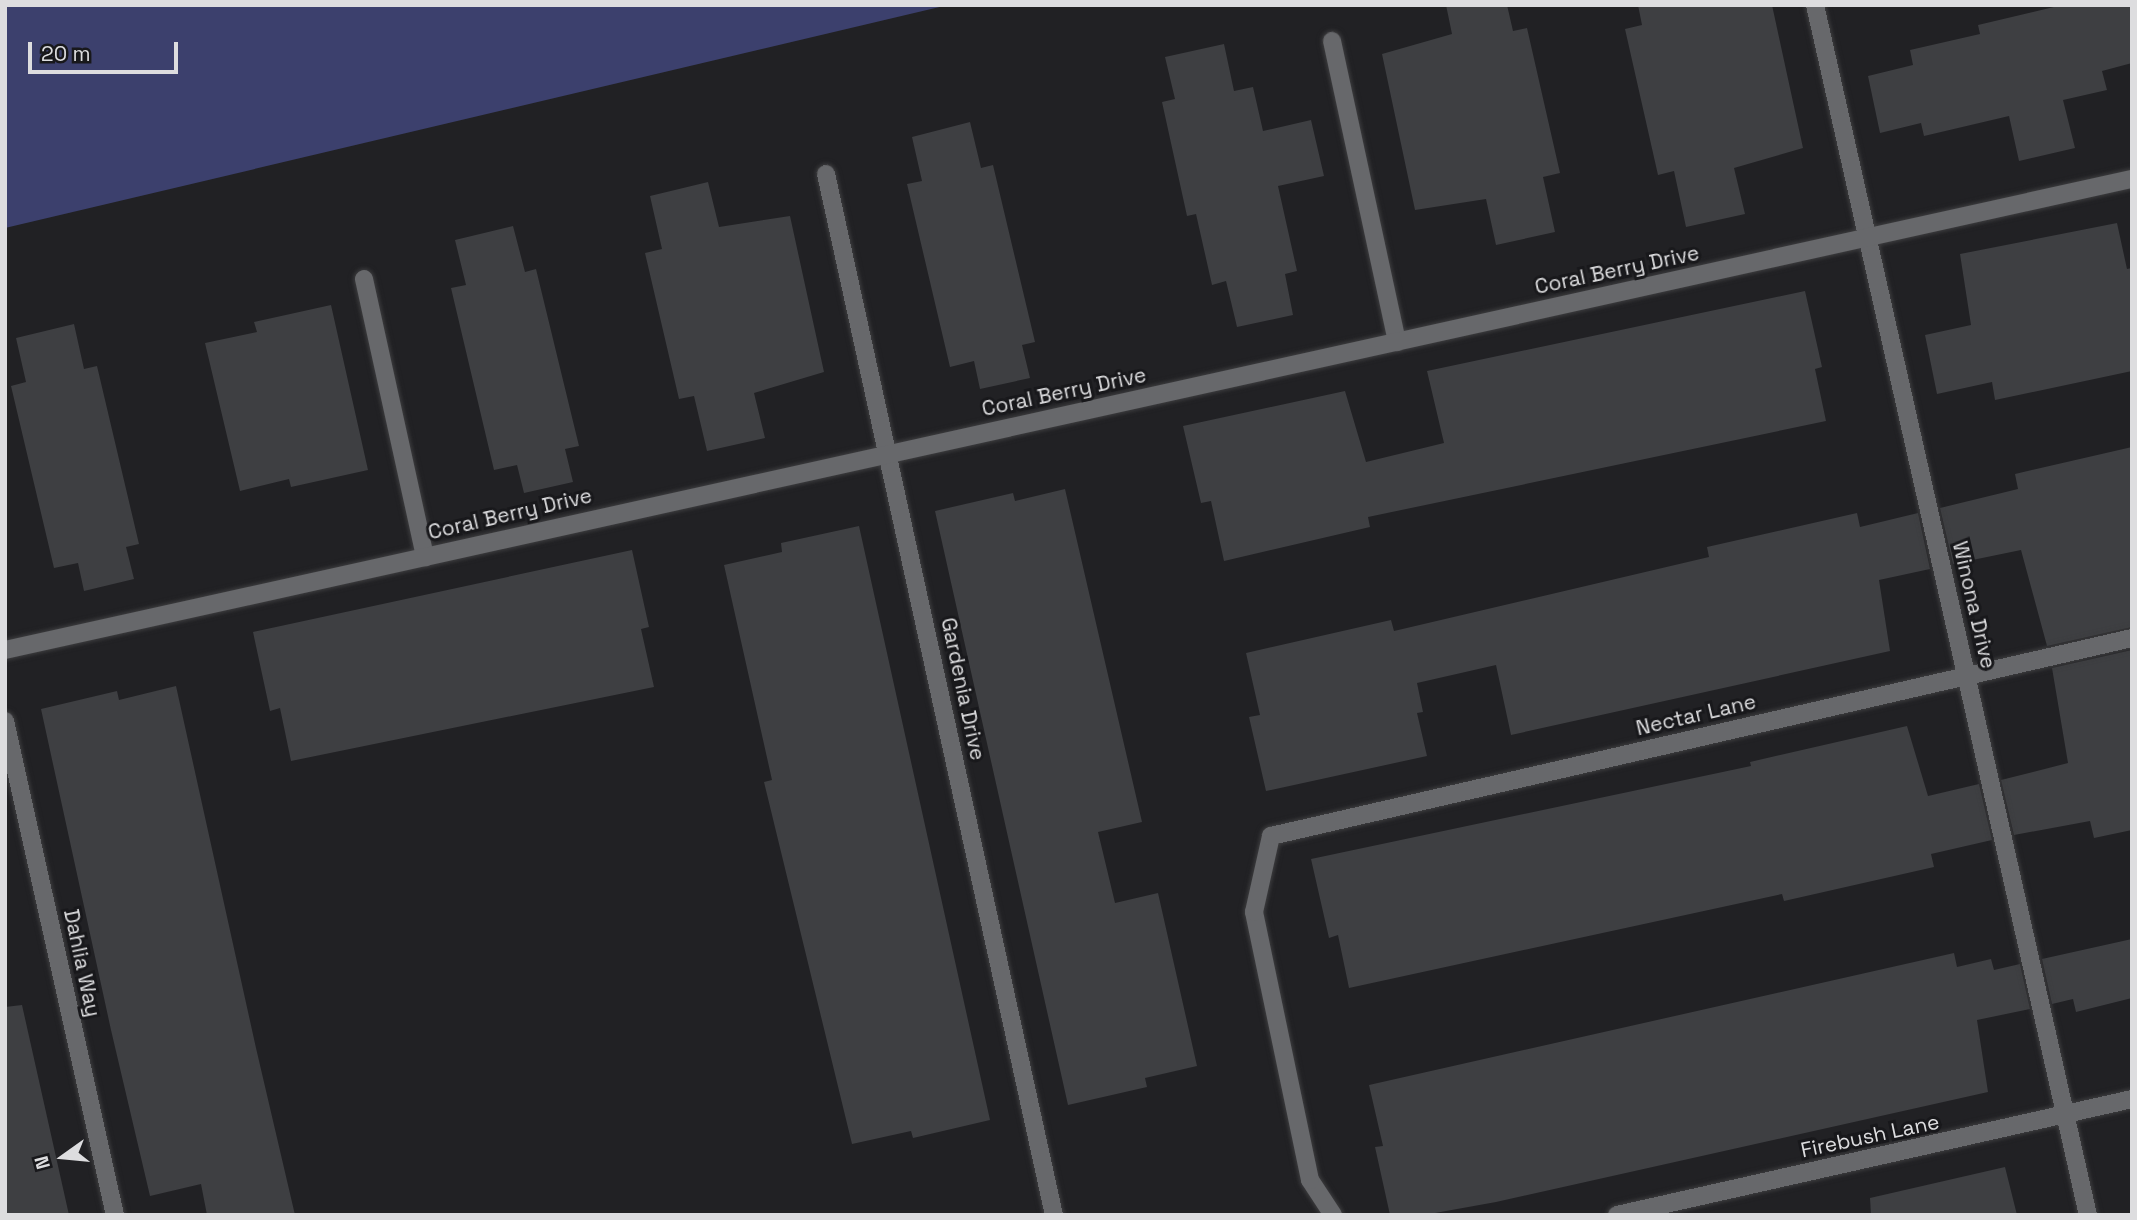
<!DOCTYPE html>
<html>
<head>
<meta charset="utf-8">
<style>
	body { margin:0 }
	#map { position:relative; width:2137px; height:1220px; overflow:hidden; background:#212124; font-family:"Space Grotesk",sans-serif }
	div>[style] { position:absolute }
	.green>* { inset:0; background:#3c406d }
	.building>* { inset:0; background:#3e3f42 }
	.roads { filter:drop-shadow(0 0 2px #3d3d3f) drop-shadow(0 0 2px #3d3d3f) }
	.minor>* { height:18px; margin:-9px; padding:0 9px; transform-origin:9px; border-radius:9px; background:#67686b }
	span { translate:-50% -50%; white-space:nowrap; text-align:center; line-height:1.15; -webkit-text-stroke:6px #18181b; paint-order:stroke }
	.street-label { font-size:21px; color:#dddddf }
	.frame { position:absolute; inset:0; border:7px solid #dddddf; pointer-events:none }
	.north { position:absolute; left:28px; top:1122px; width:70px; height:70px; -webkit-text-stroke:5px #18181b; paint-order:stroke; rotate:255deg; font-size:19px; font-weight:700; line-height:28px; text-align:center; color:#dddddf }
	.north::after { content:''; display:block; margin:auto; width:24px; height:32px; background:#dddddf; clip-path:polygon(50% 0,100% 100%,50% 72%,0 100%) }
	.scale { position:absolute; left:28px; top:42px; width:150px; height:32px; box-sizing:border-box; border:4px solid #dddddf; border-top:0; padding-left:9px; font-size:21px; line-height:24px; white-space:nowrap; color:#dddddf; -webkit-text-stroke:5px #18181b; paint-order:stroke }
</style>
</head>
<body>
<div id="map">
	<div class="green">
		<i style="clip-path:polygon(5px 5px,948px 5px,5px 228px)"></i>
	</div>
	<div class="building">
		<i style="clip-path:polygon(1446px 5px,1507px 5px,1513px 31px,1527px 28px,1560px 173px,1543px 177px,1555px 232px,1496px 245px,1486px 199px,1415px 210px,1382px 54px,1452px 34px)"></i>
		<i style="clip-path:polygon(1638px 5px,1772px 5px,1803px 148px,1734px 168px,1745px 214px,1686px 227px,1674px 171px,1658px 175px,1625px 29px,1642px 25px)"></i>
		<i style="clip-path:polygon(2062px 5px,2132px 5px,2132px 63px,2102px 71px,2107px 90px,2063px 100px,2075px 148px,2019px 161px,2009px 116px,1924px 136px,1921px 123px,1880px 133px,1868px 76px,1913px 65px,1910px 50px,1980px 34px,1978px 25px)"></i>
		<i style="clip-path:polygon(1224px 44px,1234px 91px,1253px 87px,1263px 131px,1311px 120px,1324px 176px,1278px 186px,1297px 271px,1285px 274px,1293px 315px,1237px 327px,1226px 281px,1212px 285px,1196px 214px,1187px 216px,1162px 102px,1175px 99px,1165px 57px)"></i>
		<i style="clip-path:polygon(970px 122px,981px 168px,993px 165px,1035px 342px,1022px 345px,1030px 378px,980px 389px,974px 361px,950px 367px,907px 184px,922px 181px,912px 137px)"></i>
		<i style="clip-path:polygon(708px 182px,719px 227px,790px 216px,824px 372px,754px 393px,765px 438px,707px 451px,694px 396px,679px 399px,645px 253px,662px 249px,650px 196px)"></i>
		<i style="clip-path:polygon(2117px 223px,2127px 269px,2132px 268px,2132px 371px,1995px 400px,1992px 382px,1937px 394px,1925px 335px,1971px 325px,1960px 254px)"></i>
		<i style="clip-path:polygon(513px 226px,525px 272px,536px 269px,579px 446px,565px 449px,573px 482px,524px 493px,517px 465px,494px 470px,451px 288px,466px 285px,455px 240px)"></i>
		<i style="clip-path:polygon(1805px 291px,1822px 367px,1815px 369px,1826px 421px,1368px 517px,1370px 527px,1224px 561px,1211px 501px,1201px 503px,1183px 426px,1345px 391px,1366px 462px,1444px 443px,1427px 371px)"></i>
		<i style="clip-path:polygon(331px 305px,368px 470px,291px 487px,289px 479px,240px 491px,205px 343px,257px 332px,254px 322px)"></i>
		<i style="clip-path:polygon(74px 324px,84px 369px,97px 366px,139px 544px,126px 547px,134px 579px,84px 591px,78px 563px,54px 568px,11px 386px,26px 382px,16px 338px)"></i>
		<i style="clip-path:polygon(2132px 447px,2132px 627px,2047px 646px,2021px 550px,1953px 564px,1940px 508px,2018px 489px,2015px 474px)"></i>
		<i style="clip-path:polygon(1065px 489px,1142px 822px,1098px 832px,1115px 903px,1158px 893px,1197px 1066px,1145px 1078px,1147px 1087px,1068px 1105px,935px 511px,1013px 493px,1015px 501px)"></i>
		<i style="clip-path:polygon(1857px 513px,1860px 527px,1918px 513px,1930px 569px,1879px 580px,1890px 651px,1511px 735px,1496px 665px,1417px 683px,1423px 712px,1417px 713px,1427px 756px,1266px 791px,1249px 717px,1260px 715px,1246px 653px,1391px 620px,1394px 631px,1709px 557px,1707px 547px)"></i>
		<i style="clip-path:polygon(859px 526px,990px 1120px,913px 1138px,911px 1131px,852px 1144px,764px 782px,772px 780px,724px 565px,782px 552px,781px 543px)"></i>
		<i style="clip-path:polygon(632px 550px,649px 627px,641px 629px,654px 687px,291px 761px,280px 708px,270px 711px,253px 632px)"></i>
		<i style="clip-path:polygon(2132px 650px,2132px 830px,2094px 838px,2090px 821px,2014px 835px,2001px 780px,2068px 763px,2052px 668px)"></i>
		<i style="clip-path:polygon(176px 686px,256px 1048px,295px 1215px,207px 1215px,201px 1184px,150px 1196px,111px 1030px,41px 709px,117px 691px,119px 700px)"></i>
		<i style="clip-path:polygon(1907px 726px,1928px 796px,1979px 784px,1992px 840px,1931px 854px,1934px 867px,1784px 901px,1782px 894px,1349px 988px,1338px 935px,1329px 938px,1311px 859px,1751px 766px,1750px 762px)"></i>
		<i style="clip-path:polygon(2132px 939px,2132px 998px,2076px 1012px,2073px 999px,2052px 1004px,2042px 959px)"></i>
		<i style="clip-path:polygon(1954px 953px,1957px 967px,1991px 959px,1994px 970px,2020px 964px,2030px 1009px,1977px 1020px,1988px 1092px,1496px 1202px,1424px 1215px,1390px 1215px,1375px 1147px,1383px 1146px,1369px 1085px)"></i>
		<i style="clip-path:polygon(22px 1005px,69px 1215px,5px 1215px,5px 1007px)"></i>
		<i style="clip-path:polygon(2005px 1167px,2017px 1215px,1871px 1215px,1870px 1198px)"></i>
	</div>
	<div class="roads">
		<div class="minor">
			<i style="left:1815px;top:5px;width:1240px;rotate:77.29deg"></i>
			<i style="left:1332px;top:41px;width:308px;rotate:77.8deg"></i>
			<i style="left:826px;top:174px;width:1066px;rotate:77.65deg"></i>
			<i style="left:364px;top:279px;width:285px;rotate:77.6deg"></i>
			<i style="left:5px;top:650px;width:2179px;rotate:-12.49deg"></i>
			<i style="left:5px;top:721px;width:506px;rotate:77.45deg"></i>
			<i style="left:1333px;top:1215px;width:42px;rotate:-123.3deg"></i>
			<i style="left:1310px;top:1180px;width:274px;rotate:-101.8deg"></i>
			<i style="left:1254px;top:912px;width:78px;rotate:-77.4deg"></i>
			<i style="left:1271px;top:836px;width:883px;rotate:-12.95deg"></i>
			<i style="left:1617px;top:1215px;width:528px;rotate:-12.69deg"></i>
		</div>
	</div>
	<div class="street-label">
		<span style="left:1617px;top:270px;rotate:-12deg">Coral Berry Drive</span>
		<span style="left:1064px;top:392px;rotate:-12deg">Coral Berry Drive</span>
		<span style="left:510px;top:514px;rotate:-13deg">Coral Berry Drive</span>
		<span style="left:1974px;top:605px;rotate:77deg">Winona Drive</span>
		<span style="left:963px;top:689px;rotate:78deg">Gardenia Drive</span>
		<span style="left:1696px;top:715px;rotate:-13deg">Nectar Lane</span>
		<span style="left:82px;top:963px;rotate:78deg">Dahlia Way</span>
		<span style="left:1870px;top:1136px;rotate:-12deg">Firebush Lane</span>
	</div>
	<div class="frame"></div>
	<div class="north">N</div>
	<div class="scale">20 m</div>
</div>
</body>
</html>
